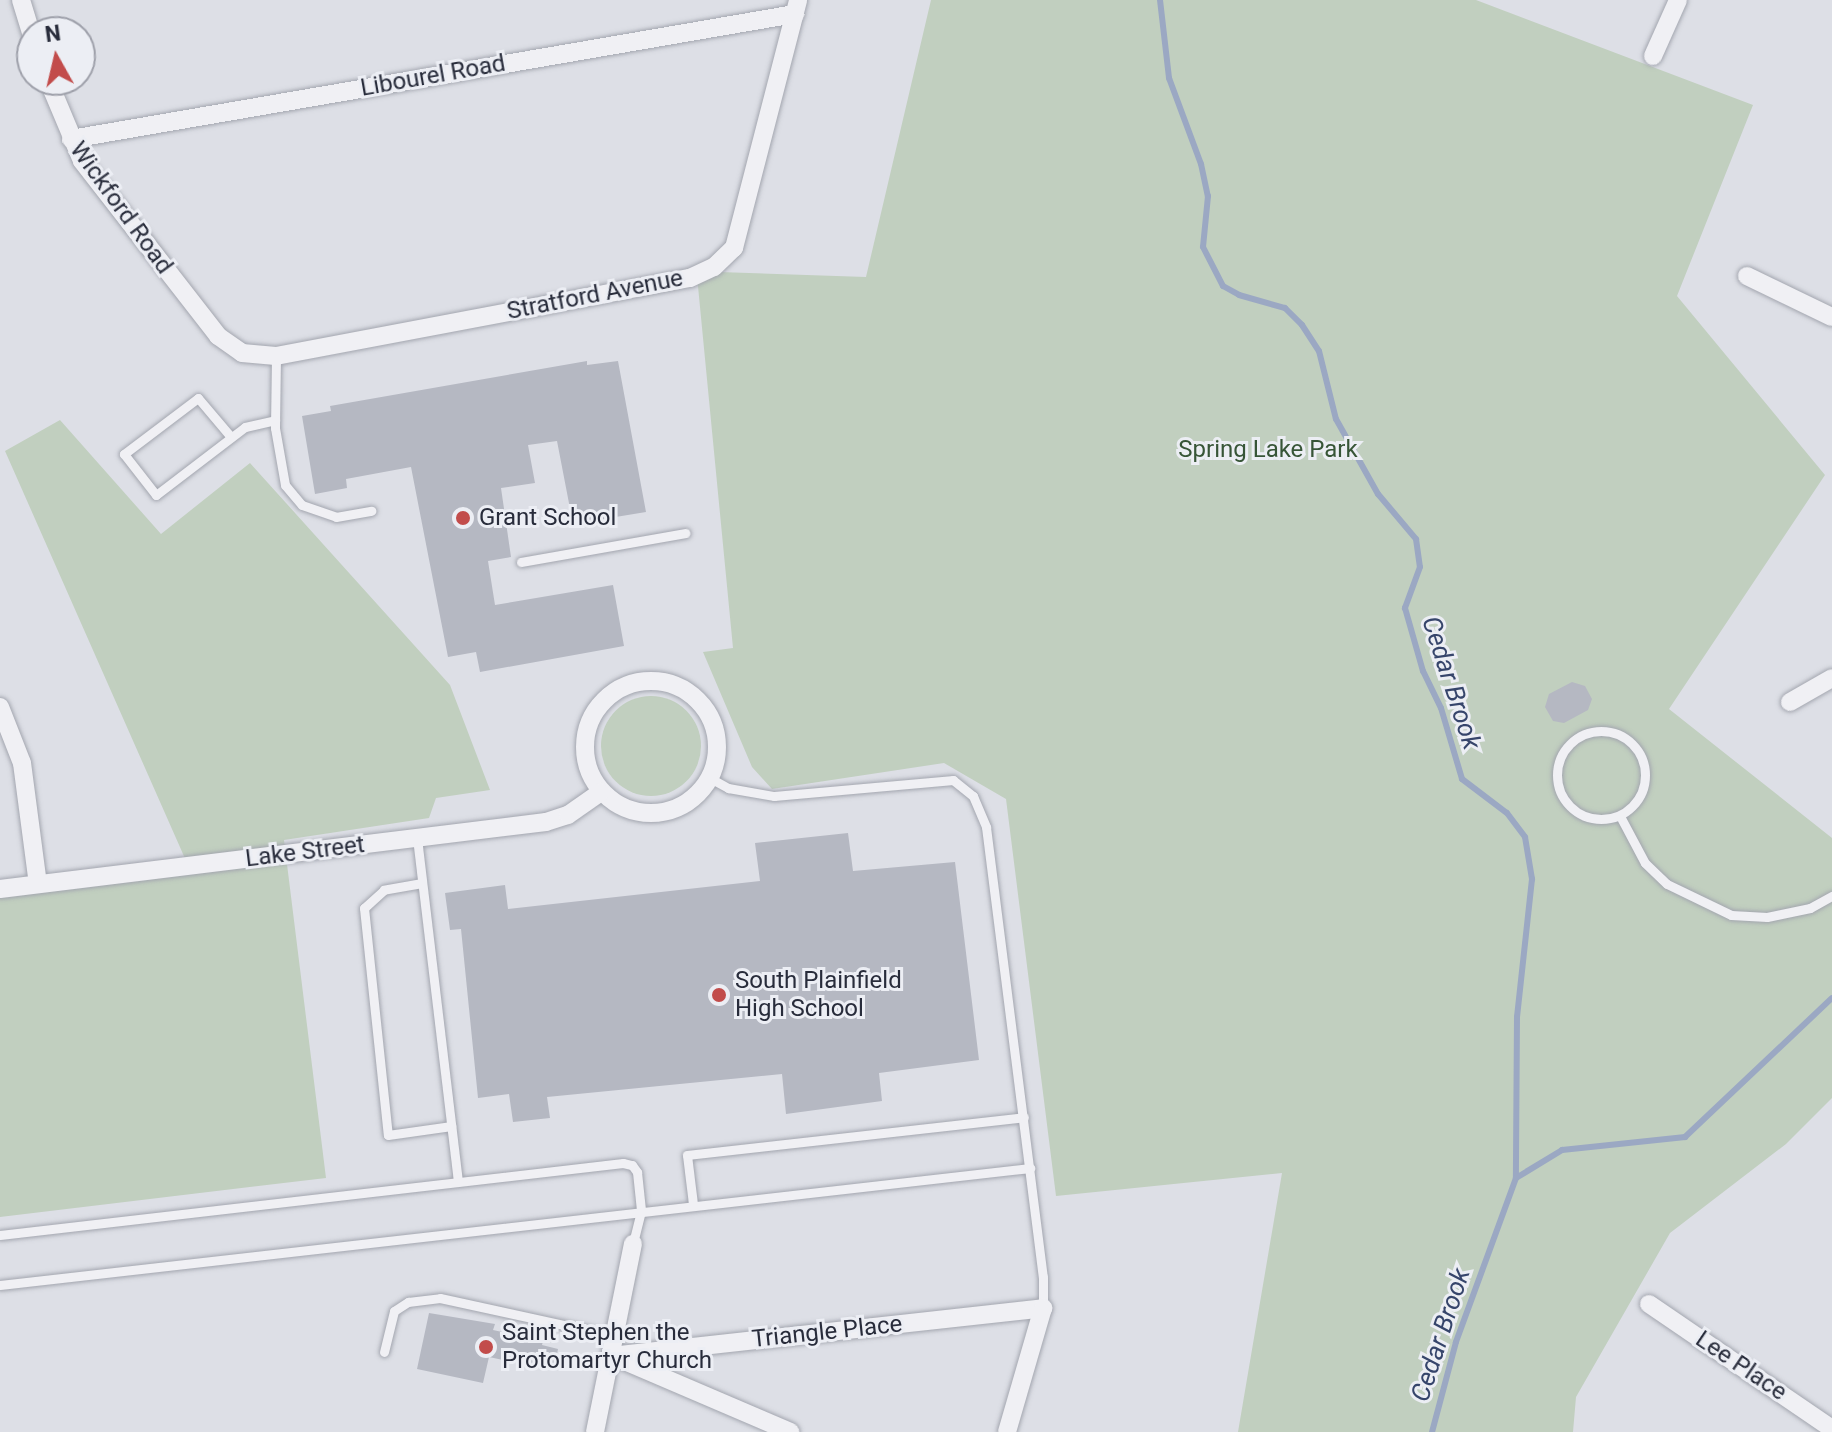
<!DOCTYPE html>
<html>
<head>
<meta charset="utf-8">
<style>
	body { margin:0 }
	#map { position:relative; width:1832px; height:1432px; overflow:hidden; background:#dddfe6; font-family:Roboto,sans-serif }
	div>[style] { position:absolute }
	.green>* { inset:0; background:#c1cfbf }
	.round { border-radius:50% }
	.stream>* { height:6px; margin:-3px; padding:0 3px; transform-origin:3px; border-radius:3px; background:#9ba8c3 }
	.building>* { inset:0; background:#b5b8c2 }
	.roads { filter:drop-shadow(0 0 2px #a3a6af) drop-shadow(0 0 2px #a3a6af) }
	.service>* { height:9px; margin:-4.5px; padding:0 4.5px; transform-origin:4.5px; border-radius:4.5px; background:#f0f0f4 }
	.service>.ring { margin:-4.5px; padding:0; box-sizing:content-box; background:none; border:9px solid #f0f0f4; border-radius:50% }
	.minor>* { height:18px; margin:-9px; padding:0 9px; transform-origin:9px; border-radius:9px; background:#f0f0f4 }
	.minor>.ring { margin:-9px; padding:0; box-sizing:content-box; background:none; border:18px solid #f0f0f4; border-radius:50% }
	.dots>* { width:22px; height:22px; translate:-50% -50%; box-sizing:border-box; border:4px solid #eceef4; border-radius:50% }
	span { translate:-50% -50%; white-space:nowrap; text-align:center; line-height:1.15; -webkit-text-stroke:6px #eceef4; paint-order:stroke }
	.street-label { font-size:24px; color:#282c3b }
	.park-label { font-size:24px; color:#375537 }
	.poi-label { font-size:24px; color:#282c3b }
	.left { translate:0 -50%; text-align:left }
	.water-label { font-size:26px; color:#36456b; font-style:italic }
	.north { position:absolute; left:16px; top:16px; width:80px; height:80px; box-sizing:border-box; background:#eceef4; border:2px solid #9ea0aa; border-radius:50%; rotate:352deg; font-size:22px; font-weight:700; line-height:32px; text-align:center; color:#282c3b }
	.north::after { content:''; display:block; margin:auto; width:28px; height:36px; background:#c24c4b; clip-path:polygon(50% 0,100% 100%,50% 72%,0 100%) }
</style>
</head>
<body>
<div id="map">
	<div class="green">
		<i style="clip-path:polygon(931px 0,1476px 0,1753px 105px,1677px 296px,1825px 475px,1669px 709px,1832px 838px,1832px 1098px,1786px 1144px,1670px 1233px,1576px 1397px,1573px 1432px,1238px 1432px,1282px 1173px,1056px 1196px,1006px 799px,944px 763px,772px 789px,752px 767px,703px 652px,733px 648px,697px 276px,719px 272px,866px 277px)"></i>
		<i style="clip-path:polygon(60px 420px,161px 534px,250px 463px,450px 685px,490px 790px,436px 798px,429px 818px,284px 840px,326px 1178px,0 1217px,0 886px,187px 863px,5px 451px)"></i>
		<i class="round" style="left:601px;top:696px;width:100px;height:100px"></i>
	</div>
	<div class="stream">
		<i style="left:1160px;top:0;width:79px;rotate:83.4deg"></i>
		<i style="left:1169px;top:78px;width:92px;rotate:69.6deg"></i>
		<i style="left:1201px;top:164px;width:33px;rotate:78deg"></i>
		<i style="left:1208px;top:196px;width:51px;rotate:95.6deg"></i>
		<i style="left:1203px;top:247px;width:44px;rotate:62.9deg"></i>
		<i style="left:1223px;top:286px;width:18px;rotate:29deg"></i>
		<i style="left:1239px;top:295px;width:48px;rotate:15.8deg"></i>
		<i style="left:1285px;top:308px;width:24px;rotate:45deg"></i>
		<i style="left:1302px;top:325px;width:31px;rotate:57deg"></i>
		<i style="left:1319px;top:351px;width:70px;rotate:76deg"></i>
		<i style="left:1336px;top:419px;width:86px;rotate:60.8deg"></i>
		<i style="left:1378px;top:494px;width:59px;rotate:49.8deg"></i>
		<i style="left:1416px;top:539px;width:28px;rotate:82deg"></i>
		<i style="left:1420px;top:567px;width:44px;rotate:110.1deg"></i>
		<i style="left:1405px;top:608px;width:66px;rotate:74.1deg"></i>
		<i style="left:1423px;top:671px;width:41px;rotate:64.1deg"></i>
		<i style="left:1441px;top:708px;width:74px;rotate:73.5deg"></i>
		<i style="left:1462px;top:779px;width:56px;rotate:37.1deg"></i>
		<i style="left:1507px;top:813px;width:30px;rotate:53deg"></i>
		<i style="left:1525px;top:837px;width:43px;rotate:80.5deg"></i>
		<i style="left:1532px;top:879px;width:139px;rotate:96.2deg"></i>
		<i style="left:1517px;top:1017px;width:161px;rotate:90.4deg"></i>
		<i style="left:1516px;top:1178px;width:175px;rotate:110.1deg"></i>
		<i style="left:1456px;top:1342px;width:93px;rotate:104.9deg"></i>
		<i style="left:1516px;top:1178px;width:54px;rotate:-31.3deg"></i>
		<i style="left:1562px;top:1150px;width:124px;rotate:-6deg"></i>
		<i style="left:1685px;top:1137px;width:202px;rotate:-43.4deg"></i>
	</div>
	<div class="building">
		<i style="clip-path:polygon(587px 361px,587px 365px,618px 361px,646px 512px,573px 524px,557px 441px,528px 445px,535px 483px,501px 488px,511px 557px,488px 561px,495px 605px,613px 585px,624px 646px,480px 672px,476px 652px,448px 657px,411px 467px,346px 479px,347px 488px,315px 494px,302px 416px,331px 411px,330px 406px)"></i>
		<i style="clip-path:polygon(1572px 682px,1585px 686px,1592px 699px,1588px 710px,1564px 723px,1553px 721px,1545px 707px,1549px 694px)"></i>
		<i style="clip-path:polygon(848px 833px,853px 871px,955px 862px,979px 1060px,879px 1073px,882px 1101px,786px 1114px,782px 1074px,547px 1097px,550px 1118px,513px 1122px,509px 1094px,478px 1098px,461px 929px,450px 930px,445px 893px,505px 885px,508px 909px,760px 881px,755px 843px)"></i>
		<i style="clip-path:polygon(429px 1313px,495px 1324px,493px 1330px,543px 1341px,542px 1345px,558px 1349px,555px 1364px,554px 1367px,537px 1363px,537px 1367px,489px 1357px,483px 1383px,417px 1369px)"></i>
	</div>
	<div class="roads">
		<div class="service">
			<i style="left:276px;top:356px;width:72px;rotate:90.8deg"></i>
			<i style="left:275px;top:428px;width:58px;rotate:80deg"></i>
			<i style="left:285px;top:485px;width:26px;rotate:50deg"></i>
			<i style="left:302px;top:505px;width:36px;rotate:19deg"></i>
			<i style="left:336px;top:517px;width:36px;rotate:-10deg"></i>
			<i style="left:231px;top:437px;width:51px;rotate:-130.2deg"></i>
			<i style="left:198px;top:398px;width:93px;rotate:142.9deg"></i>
			<i style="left:124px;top:454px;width:52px;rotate:52deg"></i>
			<i style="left:156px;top:495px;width:112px;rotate:-37.4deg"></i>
			<i style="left:245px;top:427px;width:31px;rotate:-13deg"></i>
			<i style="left:521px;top:562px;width:167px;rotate:-10deg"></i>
			<i class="ring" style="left:1557px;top:731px;width:79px;height:79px"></i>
			<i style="left:710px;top:778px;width:21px;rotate:29deg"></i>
			<i style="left:728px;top:788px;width:47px;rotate:9.9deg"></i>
			<i style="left:774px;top:796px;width:180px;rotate:-5.1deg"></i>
			<i style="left:953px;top:780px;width:26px;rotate:39deg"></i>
			<i style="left:973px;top:796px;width:34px;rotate:67deg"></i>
			<i style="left:986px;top:827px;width:454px;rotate:82.8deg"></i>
			<i style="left:1043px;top:1277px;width:31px;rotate:90deg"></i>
			<i style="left:1620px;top:816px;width:53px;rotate:62deg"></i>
			<i style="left:1645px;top:863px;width:30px;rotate:44deg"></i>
			<i style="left:1667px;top:884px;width:71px;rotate:25.8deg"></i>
			<i style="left:1731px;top:915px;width:36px;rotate:3deg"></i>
			<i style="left:1767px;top:917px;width:44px;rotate:-11.8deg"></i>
			<i style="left:1810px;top:908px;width:25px;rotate:-29deg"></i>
			<i style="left:417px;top:838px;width:346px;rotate:83.2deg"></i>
			<i style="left:422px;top:883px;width:39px;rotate:170deg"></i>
			<i style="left:384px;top:890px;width:27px;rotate:138deg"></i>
			<i style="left:364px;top:908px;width:228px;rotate:84deg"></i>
			<i style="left:388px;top:1135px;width:64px;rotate:-8.1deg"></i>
			<i style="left:693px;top:1204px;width:49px;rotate:-97deg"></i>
			<i style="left:687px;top:1155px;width:339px;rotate:-6.4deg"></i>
			<i style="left:0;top:1235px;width:627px;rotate:-6.59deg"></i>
			<i style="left:623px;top:1163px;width:9px;rotate:13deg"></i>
			<i style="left:632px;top:1165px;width:9px;rotate:54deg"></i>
			<i style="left:637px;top:1172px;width:39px;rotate:84deg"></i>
			<i style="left:641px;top:1211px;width:34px;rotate:104deg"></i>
			<i style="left:0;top:1285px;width:1037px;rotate:-6.48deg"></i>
			<i style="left:384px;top:1352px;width:42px;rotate:-76.3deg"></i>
			<i style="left:394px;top:1311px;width:17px;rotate:-33deg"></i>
			<i style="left:408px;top:1302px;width:32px;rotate:-7deg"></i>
			<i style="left:440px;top:1298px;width:179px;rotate:12.3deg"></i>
		</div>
		<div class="minor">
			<i style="left:21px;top:0;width:38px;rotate:73deg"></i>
			<i style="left:1653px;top:56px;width:61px;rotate:-65.9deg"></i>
			<i style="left:48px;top:80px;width:88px;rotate:67.2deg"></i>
			<i style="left:82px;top:161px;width:222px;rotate:52.1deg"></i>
			<i style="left:218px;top:336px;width:29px;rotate:35deg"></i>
			<i style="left:242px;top:353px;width:34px;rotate:5deg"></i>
			<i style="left:276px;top:356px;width:421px;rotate:-10.7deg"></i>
			<i style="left:690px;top:278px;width:26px;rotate:-25deg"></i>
			<i style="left:714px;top:267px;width:28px;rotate:-44deg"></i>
			<i style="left:734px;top:248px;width:256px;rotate:-75.5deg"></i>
			<i style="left:71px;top:139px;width:735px;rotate:-9.8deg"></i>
			<i style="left:1747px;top:276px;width:94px;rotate:25.8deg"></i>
			<i class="ring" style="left:585px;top:681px;width:114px;height:114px"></i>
			<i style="left:1790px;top:702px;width:48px;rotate:-29.7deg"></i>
			<i style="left:0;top:707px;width:60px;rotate:68.6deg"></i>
			<i style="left:22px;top:763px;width:122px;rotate:82.5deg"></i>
			<i style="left:0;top:889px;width:550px;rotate:-7deg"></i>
			<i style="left:546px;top:822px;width:23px;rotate:-18deg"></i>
			<i style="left:568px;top:815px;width:40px;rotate:-34.9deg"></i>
			<i style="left:1649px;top:1304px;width:222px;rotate:34.3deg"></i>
			<i style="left:611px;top:1356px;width:435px;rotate:-6.3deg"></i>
			<i style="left:1043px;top:1308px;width:129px;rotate:106.2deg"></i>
			<i style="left:613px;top:1356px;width:193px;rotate:23.2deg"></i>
			<i style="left:595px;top:1432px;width:192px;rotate:-78.6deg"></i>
		</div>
	</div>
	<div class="dots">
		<i style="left:463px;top:518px;background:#c24c4b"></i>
		<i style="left:719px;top:995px;background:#c24c4b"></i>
		<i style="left:486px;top:1347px;background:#c24c4b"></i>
	</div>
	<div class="street-label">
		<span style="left:433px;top:76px;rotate:-10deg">Libourel Road</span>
		<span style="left:121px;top:208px;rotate:54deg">Wickford Road</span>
		<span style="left:595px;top:295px;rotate:-11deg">Stratford Avenue</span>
		<span style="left:305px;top:852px;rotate:-7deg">Lake Street</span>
		<span style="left:827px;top:1332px;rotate:-6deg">Triangle Place</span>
		<span style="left:1741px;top:1366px;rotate:34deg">Lee Place</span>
	</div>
	<div class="park-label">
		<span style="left:1268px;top:450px">Spring Lake Park</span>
	</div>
	<div class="poi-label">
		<span class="left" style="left:479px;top:518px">Grant School</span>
		<span class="left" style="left:735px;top:995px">South Plainfield<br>High School</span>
		<span class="left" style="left:502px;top:1347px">Saint Stephen the<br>Protomartyr Church</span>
	</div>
	<div class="water-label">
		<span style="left:1451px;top:683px;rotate:72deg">Cedar Brook</span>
		<span style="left:1441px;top:1335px;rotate:-72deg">Cedar Brook</span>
	</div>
	<div class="north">N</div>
</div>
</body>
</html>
